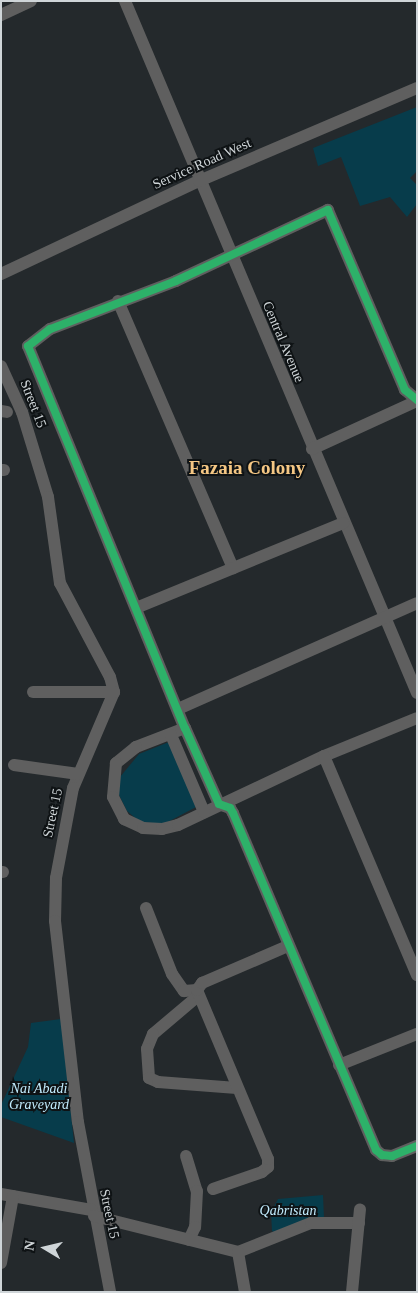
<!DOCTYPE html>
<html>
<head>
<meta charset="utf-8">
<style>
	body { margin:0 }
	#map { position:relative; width:418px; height:1293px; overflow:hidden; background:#24292c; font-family:"Times New Roman",serif }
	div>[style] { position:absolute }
	.green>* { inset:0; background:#073c4b }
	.minor>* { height:12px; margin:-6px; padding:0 6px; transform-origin:6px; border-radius:6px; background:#5f5f5f }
	.cycleway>* { height:8px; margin:-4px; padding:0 4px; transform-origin:4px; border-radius:4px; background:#2db169 }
	span { translate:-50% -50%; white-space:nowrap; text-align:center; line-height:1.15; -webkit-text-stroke:4px #0e1214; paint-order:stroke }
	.street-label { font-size:14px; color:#cfd5d8 }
	.park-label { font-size:14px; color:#c1ebfd; font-style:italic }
	.district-label { font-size:19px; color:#f5c784; font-weight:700 }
	.frame { position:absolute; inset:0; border:2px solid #cfd5d8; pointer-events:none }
	.north { position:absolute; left:20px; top:1223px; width:50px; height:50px; -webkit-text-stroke:4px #0e1214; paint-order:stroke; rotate:279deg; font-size:14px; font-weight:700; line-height:20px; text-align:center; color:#cfd5d8 }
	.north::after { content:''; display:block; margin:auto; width:18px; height:22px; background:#cfd5d8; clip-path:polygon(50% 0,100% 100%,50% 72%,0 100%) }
</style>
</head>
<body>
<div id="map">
	<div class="green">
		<i style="clip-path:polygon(417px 107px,417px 171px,410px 178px,417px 185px,417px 204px,407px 217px,390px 197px,360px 206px,341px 157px,318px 166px,313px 148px)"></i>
		<i style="clip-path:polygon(169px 742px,196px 807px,164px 824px,140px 822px,127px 811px,118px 793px,120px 777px,139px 754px)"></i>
		<i style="clip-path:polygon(61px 1019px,74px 1143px,1px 1117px,1px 1105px,28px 1047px,31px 1023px)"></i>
		<i style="clip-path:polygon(323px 1195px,324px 1218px,275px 1233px,272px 1231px,271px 1212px,278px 1199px)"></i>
	</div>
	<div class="minor">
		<i style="left:125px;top:1px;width:751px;rotate:67.12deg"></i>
		<i style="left:1px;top:15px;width:33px;rotate:-25deg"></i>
		<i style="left:1px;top:274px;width:219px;rotate:-25.2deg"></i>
		<i style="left:199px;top:181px;width:237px;rotate:-23.1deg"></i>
		<i style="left:118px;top:301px;width:291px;rotate:66.7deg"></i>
		<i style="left:1px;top:366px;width:51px;rotate:65.5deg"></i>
		<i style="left:22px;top:412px;width:89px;rotate:73deg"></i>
		<i style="left:48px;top:497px;width:87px;rotate:82.1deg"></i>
		<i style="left:60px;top:583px;width:106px;rotate:62deg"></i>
		<i style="left:110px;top:677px;width:16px;rotate:75deg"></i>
		<i style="left:114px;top:692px;width:104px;rotate:113.1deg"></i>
		<i style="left:73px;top:788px;width:92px;rotate:100.7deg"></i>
		<i style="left:56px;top:878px;width:43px;rotate:91.3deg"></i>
		<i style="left:55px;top:921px;width:202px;rotate:83.5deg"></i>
		<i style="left:78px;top:1122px;width:173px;rotate:79.3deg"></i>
		<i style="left:417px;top:400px;width:16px;rotate:-140deg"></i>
		<i style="left:405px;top:390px;width:196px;rotate:-113.2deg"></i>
		<i style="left:328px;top:210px;width:168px;rotate:155deg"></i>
		<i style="left:176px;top:281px;width:135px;rotate:159.1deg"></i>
		<i style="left:50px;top:329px;width:28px;rotate:142deg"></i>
		<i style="left:28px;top:346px;width:413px;rotate:67.7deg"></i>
		<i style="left:185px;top:728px;width:83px;rotate:65.9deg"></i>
		<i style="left:219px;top:804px;width:12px;rotate:20deg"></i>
		<i style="left:230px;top:808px;width:6px;rotate:59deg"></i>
		<i style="left:233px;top:813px;width:366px;rotate:67deg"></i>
		<i style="left:376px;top:1150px;width:8px;rotate:40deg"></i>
		<i style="left:382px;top:1155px;width:10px;rotate:6deg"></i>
		<i style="left:392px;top:1156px;width:27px;rotate:-22deg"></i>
		<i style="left:1px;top:411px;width:6px;rotate:9deg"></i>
		<i style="left:312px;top:449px;width:115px;rotate:-24.6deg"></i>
		<i style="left:1px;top:470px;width:3px"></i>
		<i style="left:136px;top:608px;width:224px;rotate:-22.3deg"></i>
		<i style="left:33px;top:692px;width:81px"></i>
		<i style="left:178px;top:709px;width:261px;rotate:-23.9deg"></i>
		<i style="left:185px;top:728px;width:53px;rotate:158.8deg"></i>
		<i style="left:136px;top:747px;width:26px;rotate:141deg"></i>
		<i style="left:116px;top:763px;width:34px;rotate:95deg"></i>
		<i style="left:113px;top:797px;width:25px;rotate:63deg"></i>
		<i style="left:124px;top:819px;width:21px;rotate:25deg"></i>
		<i style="left:143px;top:828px;width:19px;rotate:3deg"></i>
		<i style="left:162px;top:829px;width:16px;rotate:-14deg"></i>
		<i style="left:178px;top:825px;width:161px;rotate:-25.3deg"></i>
		<i style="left:324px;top:756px;width:100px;rotate:-22.2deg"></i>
		<i style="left:171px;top:735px;width:84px;rotate:66.8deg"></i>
		<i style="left:324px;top:756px;width:238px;rotate:67deg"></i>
		<i style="left:14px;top:765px;width:65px;rotate:8deg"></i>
		<i style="left:1px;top:872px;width:2px"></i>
		<i style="left:146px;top:908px;width:71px;rotate:68.5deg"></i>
		<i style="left:172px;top:974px;width:21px;rotate:55deg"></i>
		<i style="left:184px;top:991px;width:13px;rotate:-4deg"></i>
		<i style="left:198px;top:996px;width:59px;rotate:139.8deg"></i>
		<i style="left:153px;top:1034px;width:16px;rotate:112deg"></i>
		<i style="left:147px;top:1049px;width:29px;rotate:86deg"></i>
		<i style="left:149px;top:1078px;width:10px;rotate:24deg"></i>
		<i style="left:158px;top:1082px;width:79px;rotate:4.3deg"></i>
		<i style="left:339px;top:1065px;width:84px;rotate:-21.7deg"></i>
		<i style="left:186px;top:1156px;width:37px;rotate:73deg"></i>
		<i style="left:197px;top:1191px;width:36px;rotate:93deg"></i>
		<i style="left:195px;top:1227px;width:14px;rotate:115deg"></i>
		<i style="left:213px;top:1189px;width:52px;rotate:-19.1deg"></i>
		<i style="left:262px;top:1172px;width:8px;rotate:-40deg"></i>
		<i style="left:268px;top:1167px;width:8px;rotate:-90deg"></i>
		<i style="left:268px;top:1159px;width:183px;rotate:-112.8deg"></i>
		<i style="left:197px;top:990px;width:9px;rotate:-54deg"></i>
		<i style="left:202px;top:983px;width:94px;rotate:-23.3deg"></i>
		<i style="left:1px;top:1194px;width:92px;rotate:10deg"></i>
		<i style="left:94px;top:1216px;width:148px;rotate:14deg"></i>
		<i style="left:238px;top:1252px;width:79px;rotate:-21.7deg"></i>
		<i style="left:311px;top:1223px;width:48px"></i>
		<i style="left:238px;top:1252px;width:41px;rotate:80.1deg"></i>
		<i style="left:1px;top:1263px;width:68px;rotate:-79.8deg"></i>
		<i style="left:352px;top:1292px;width:83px;rotate:-84.5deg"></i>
	</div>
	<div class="cycleway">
		<i style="left:417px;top:400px;width:16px;rotate:-140deg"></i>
		<i style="left:405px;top:390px;width:196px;rotate:-113.2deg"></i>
		<i style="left:328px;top:210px;width:168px;rotate:155deg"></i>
		<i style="left:176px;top:281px;width:135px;rotate:159.1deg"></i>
		<i style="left:50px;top:329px;width:28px;rotate:142deg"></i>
		<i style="left:28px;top:346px;width:413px;rotate:67.7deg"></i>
		<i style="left:185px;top:728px;width:83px;rotate:65.9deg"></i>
		<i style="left:219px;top:804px;width:12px;rotate:20deg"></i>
		<i style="left:230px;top:808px;width:6px;rotate:59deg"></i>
		<i style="left:233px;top:813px;width:366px;rotate:67deg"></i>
		<i style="left:376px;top:1150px;width:8px;rotate:40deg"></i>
		<i style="left:382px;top:1155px;width:10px;rotate:6deg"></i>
		<i style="left:392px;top:1156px;width:27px;rotate:-22deg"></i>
	</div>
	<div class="street-label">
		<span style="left:202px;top:164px;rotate:-24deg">Service Road West</span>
		<span style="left:283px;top:342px;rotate:67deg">Central Avenue</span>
		<span style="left:33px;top:404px;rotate:69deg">Street 15</span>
		<span style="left:53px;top:813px;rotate:-78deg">Street 15</span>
		<span style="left:109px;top:1214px;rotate:78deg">Street 15</span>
	</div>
	<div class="park-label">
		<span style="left:39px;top:1097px">Nai Abadi<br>Graveyard</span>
		<span style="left:288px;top:1211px">Qabristan</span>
	</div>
	<div class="district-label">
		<span style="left:247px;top:468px">Fazaia Colony</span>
	</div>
	<div class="frame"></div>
	<div class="north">N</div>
</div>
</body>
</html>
